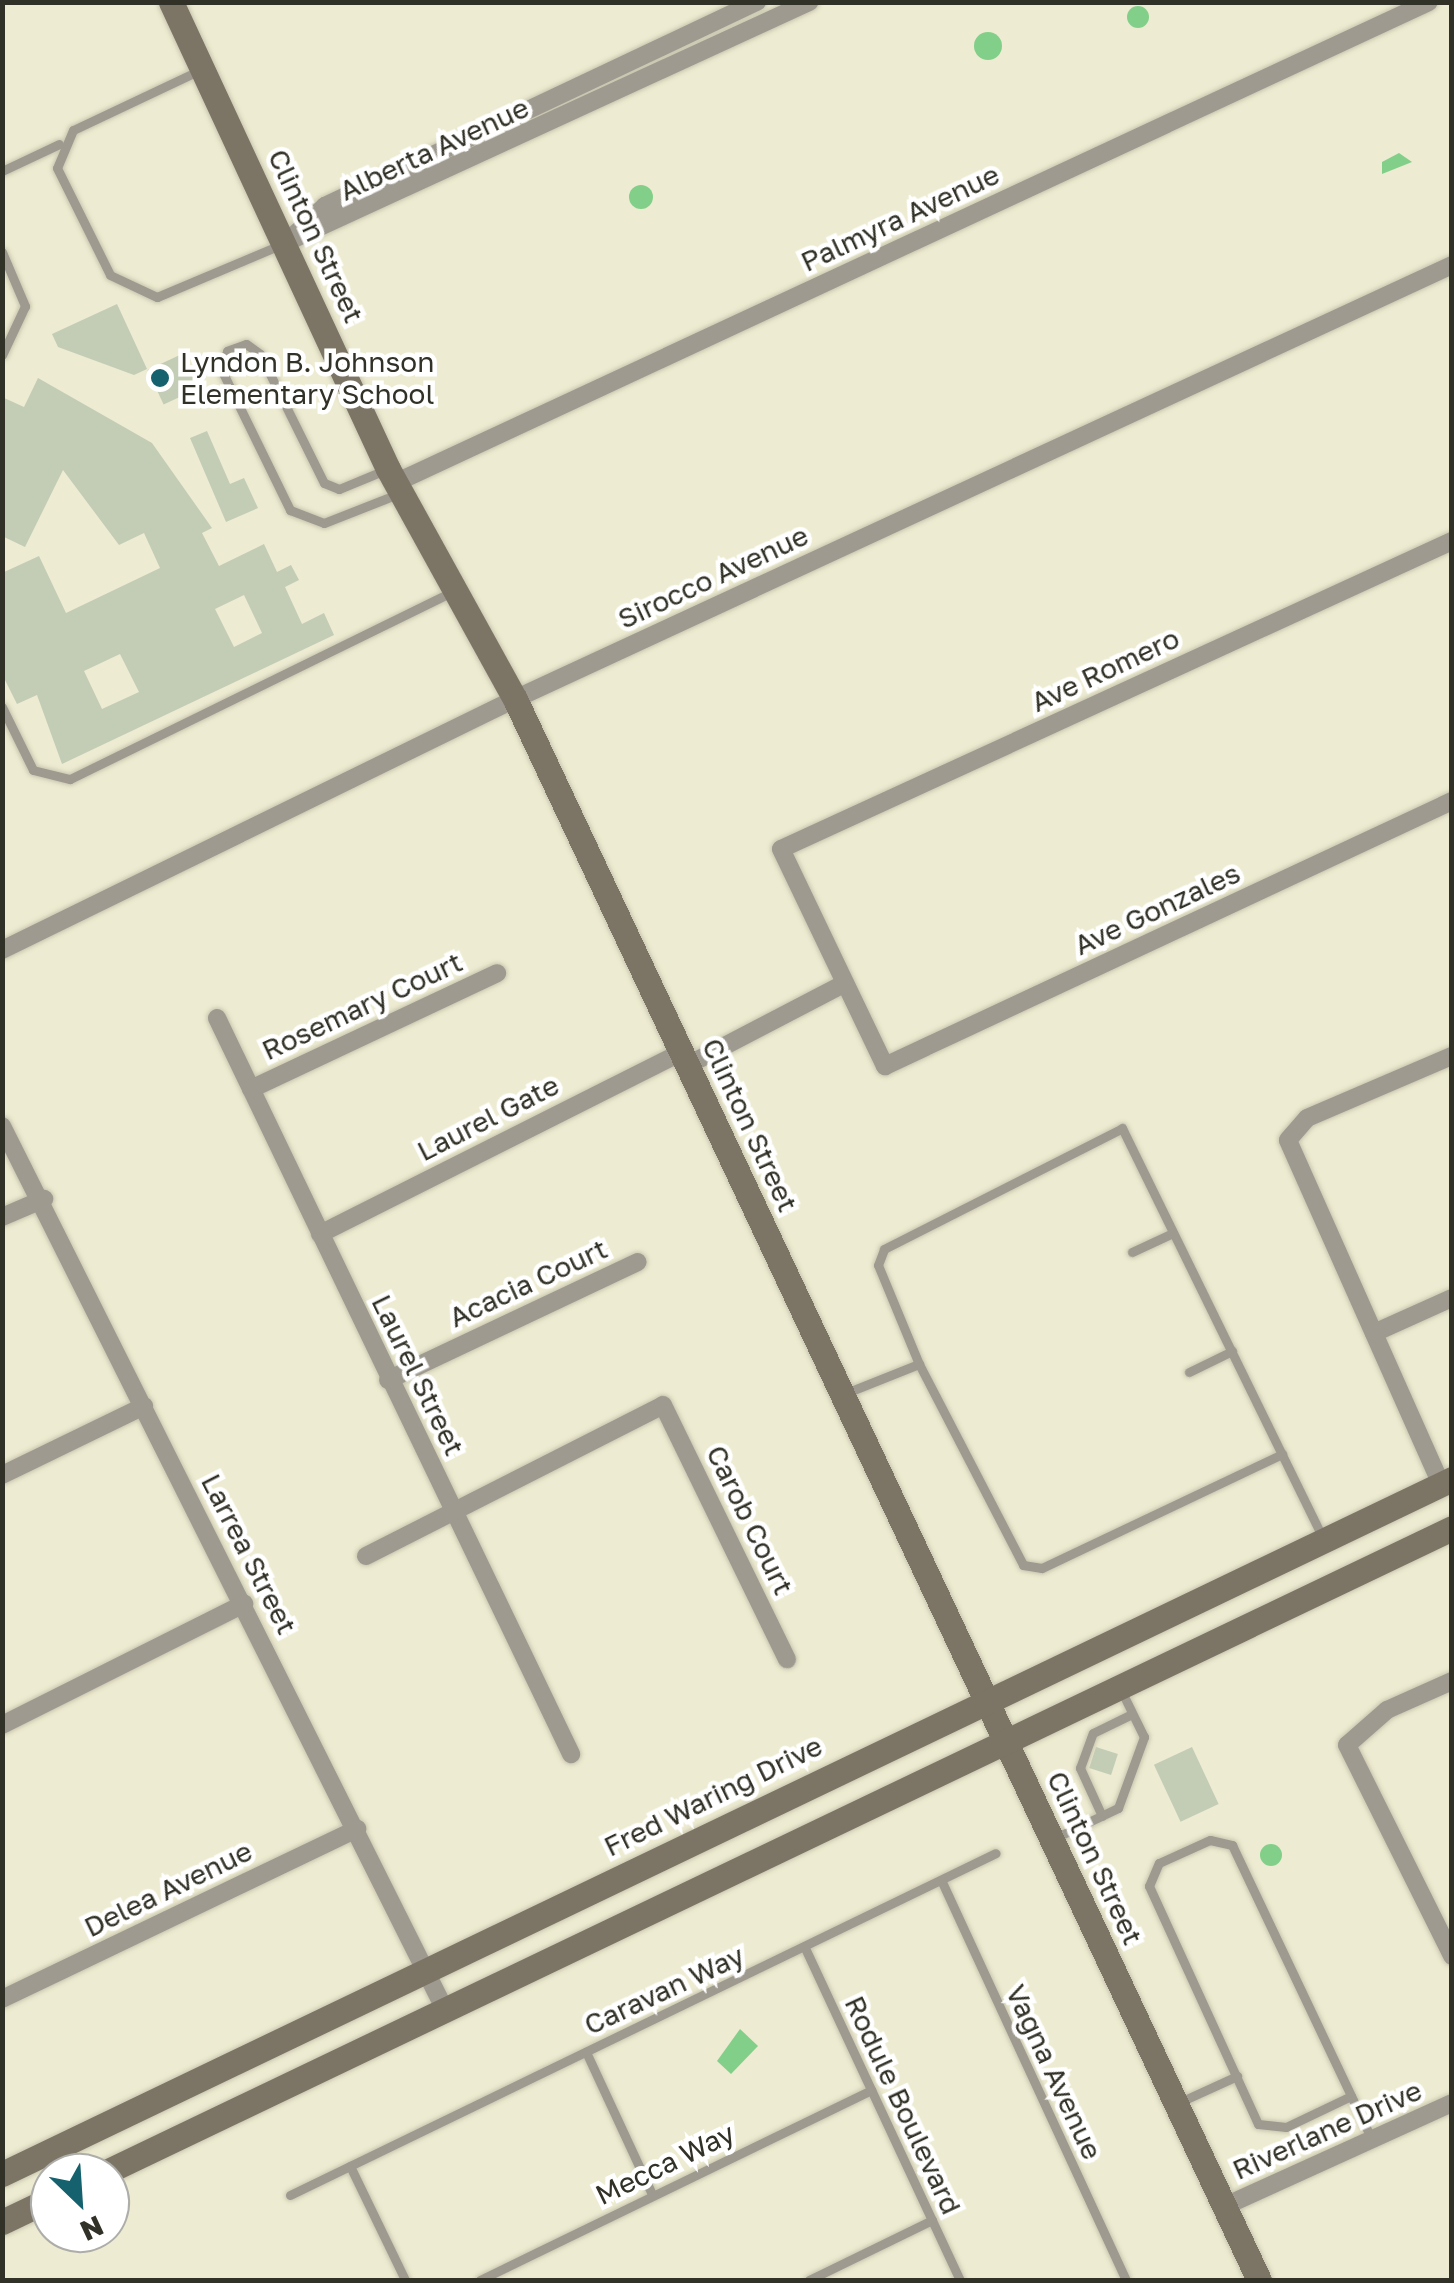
<!DOCTYPE html>
<html>
<head>
<meta charset="utf-8">
<style>
	body { margin:0 }
	#map { position:relative; width:1454px; height:2283px; overflow:hidden; background:#edebd1; font-family:"Golos Text",sans-serif }
	div>[style] { position:absolute }
	.water>* { inset:0; background:#82cf89 }
	.round { border-radius:50% }
	.building>* { inset:0; background:#c3cdb5; transform-origin:0 0 }
	.roads { filter:drop-shadow(0 0 2px #c8c6af) drop-shadow(0 0 2px #c8c6af) }
	.lane>* { height:9px; margin:-4.5px; padding:0 4.5px; transform-origin:4.5px; border-radius:4.5px; background:#9f9a90 }
	.street>* { height:18px; margin:-9px; padding:0 9px; transform-origin:9px; border-radius:9px; background:#9f9a90 }
	.secondary>* { height:25px; margin:-12.5px; padding:0 12.5px; transform-origin:12.5px; border-radius:12.5px; background:#7c7465 }
	.dots>* { width:28px; height:28px; translate:-50% -50%; box-sizing:border-box; border:5px solid #fff; border-radius:50% }
	span { translate:-50% -50%; white-space:nowrap; text-align:center; line-height:1.15; -webkit-text-stroke:9px #fff; paint-order:stroke }
	.street-label { font-size:28px; color:#323127 }
	.poi-label { font-size:28px; color:#323127 }
	.left { translate:0 -50%; text-align:left }
	.frame { position:absolute; inset:0; border:5px solid #323127; pointer-events:none }
	.north { position:absolute; left:30px; top:2153px; width:100px; height:100px; box-sizing:border-box; background:#fff; border:2px solid #adada9; border-radius:50%; rotate:155deg; font-size:28px; font-weight:700; line-height:40px; text-align:center; color:#323127 }
	.north::after { content:''; display:block; margin:auto; width:35px; height:45px; background:#15616d; clip-path:polygon(50% 0,100% 100%,50% 72%,0 100%) }
</style>
</head>
<body>
<div id="map">
	<div class="water">
		<i class="round" style="left:1127px;top:6px;width:22px;height:22px"></i>
		<i class="round" style="left:974px;top:32px;width:28px;height:28px"></i>
		<i style="clip-path:polygon(1399px 153px,1412px 162px,1382px 174px,1382px 162px)"></i>
		<i class="round" style="left:629px;top:185px;width:24px;height:24px"></i>
		<i class="round" style="left:1260px;top:1844px;width:22px;height:22px"></i>
		<i style="clip-path:polygon(740px 2029px,758px 2046px,731px 2074px,717px 2061px)"></i>
	</div>
	<div class="building">
		<i style="clip-path:polygon(117px 304px,147px 369px,134px 375px,58px 347px,52px 334px)"></i>
		<i style="left:182px;top:354px;width:38px;height:38px;rotate:65deg"></i>
		<i style="clip-path:polygon(evenodd,38px 378px,152px 443px,212px 528px,202px 533px,219px 566px,264px 544px,277px 572px,291px 565px,299px 580px,285px 587px,302px 624px,324px 613px,334px 635px,62px 764px,37px 695px,17px 704px,2px 674px,2px 573px,39px 556px,66px 613px,160px 568px,144px 533px,119px 545px,63px 470px,25px 547px,2px 536px,2px 397px,24px 407px,38px 378px,244px 595px,262px 633px,234px 647px,215px 609px,244px 595px,38px 378px,120px 654px,139px 692px,102px 709px,84px 671px,120px 654px)"></i>
		<i style="clip-path:polygon(207px 431px,230px 484px,244px 478px,258px 508px,226px 522px,190px 438px)"></i>
		<i style="left:1096px;top:1747px;width:23px;height:22px;rotate:18deg"></i>
		<i style="left:1192px;top:1747px;width:63px;height:42px;rotate:65deg"></i>
	</div>
	<div class="roads">
		<div class="lane">
			<i style="left:198px;top:71px;width:138px;rotate:154.7deg"></i>
			<i style="left:73px;top:130px;width:41px;rotate:112.8deg"></i>
			<i style="left:57px;top:168px;width:119px;rotate:63.6deg"></i>
			<i style="left:110px;top:275px;width:52px;rotate:25.1deg"></i>
			<i style="left:157px;top:297px;width:134px;rotate:-22.9deg"></i>
			<i style="left:2px;top:171px;width:63px;rotate:-25.3deg"></i>
			<i style="left:2px;top:252px;width:59px;rotate:66.9deg"></i>
			<i style="left:25px;top:306px;width:54px;rotate:115.1deg"></i>
			<i style="left:385px;top:470px;width:50px;rotate:157.6deg"></i>
			<i style="left:339px;top:489px;width:16px;rotate:-158deg"></i>
			<i style="left:324px;top:483px;width:144px;rotate:-116.4deg"></i>
			<i style="left:260px;top:354px;width:17px;rotate:-144deg"></i>
			<i style="left:246px;top:344px;width:20px;rotate:160deg"></i>
			<i style="left:227px;top:351px;width:21px;rotate:104deg"></i>
			<i style="left:222px;top:371px;width:155px;rotate:63.9deg"></i>
			<i style="left:290px;top:510px;width:36px;rotate:21deg"></i>
			<i style="left:324px;top:523px;width:82px;rotate:-21.5deg"></i>
			<i style="left:2px;top:707px;width:70px;rotate:63.8deg"></i>
			<i style="left:33px;top:770px;width:38px;rotate:14deg"></i>
			<i style="left:70px;top:779px;width:427px;rotate:-26.1deg"></i>
			<i style="left:1132px;top:1252px;width:45px;rotate:-24.9deg"></i>
			<i style="left:919px;top:1364px;width:226px;rotate:62.6deg"></i>
			<i style="left:1023px;top:1565px;width:19px;rotate:9deg"></i>
			<i style="left:1042px;top:1568px;width:266px;rotate:-25.4deg"></i>
			<i style="left:1189px;top:1372px;width:48px;rotate:-26deg"></i>
			<i style="left:846px;top:1393px;width:79px;rotate:-21.7deg"></i>
			<i style="left:919px;top:1364px;width:107px;rotate:-112.5deg"></i>
			<i style="left:878px;top:1265px;width:17px;rotate:-69deg"></i>
			<i style="left:884px;top:1249px;width:267px;rotate:-26.9deg"></i>
			<i style="left:1122px;top:1128px;width:455px;rotate:63.9deg"></i>
			<i style="left:1102px;top:1816px;width:53px;rotate:-114.6deg"></i>
			<i style="left:1080px;top:1768px;width:37px;rotate:-70deg"></i>
			<i style="left:1093px;top:1733px;width:43px;rotate:-26deg"></i>
			<i style="left:1055px;top:1838px;width:70px;rotate:-25.5deg"></i>
			<i style="left:1118px;top:1808px;width:76px;rotate:-69.9deg"></i>
			<i style="left:1144px;top:1737px;width:55px;rotate:-116.1deg"></i>
			<i style="left:942px;top:1882px;width:438px;rotate:65.2deg"></i>
			<i style="left:805px;top:1948px;width:366px;rotate:65deg"></i>
			<i style="left:586px;top:2052px;width:157px;rotate:65.1deg"></i>
			<i style="left:1351px;top:2096px;width:72px;rotate:154.5deg"></i>
			<i style="left:1286px;top:2127px;width:28px;rotate:-174deg"></i>
			<i style="left:1258px;top:2124px;width:262px;rotate:-114.6deg"></i>
			<i style="left:1149px;top:1886px;width:25px;rotate:-67deg"></i>
			<i style="left:1159px;top:1863px;width:56px;rotate:-24.3deg"></i>
			<i style="left:1210px;top:1840px;width:23px;rotate:13deg"></i>
			<i style="left:1232px;top:1845px;width:327px;rotate:64.6deg"></i>
			<i style="left:1180px;top:2102px;width:63px;rotate:-24.5deg"></i>
			<i style="left:350px;top:2166px;width:127px;rotate:64.2deg"></i>
			<i style="left:290px;top:2195px;width:784px;rotate:-25.85deg"></i>
			<i style="left:480px;top:2280px;width:435px;rotate:-25.9deg"></i>
			<i style="left:809px;top:2280px;width:137px;rotate:-26deg"></i>
		</div>
		<div class="street">
			<i style="left:291px;top:238px;width:47px;rotate:-43.3deg"></i>
			<i style="left:325px;top:206px;width:478px;rotate:-25.3deg"></i>
			<i style="left:287px;top:242px;width:575px;rotate:-24.69deg"></i>
			<i style="left:395px;top:483px;width:1140px;rotate:-24.95deg"></i>
			<i style="left:1452px;top:541px;width:738px;rotate:155.34deg"></i>
			<i style="left:781px;top:849px;width:241px;rotate:64.4deg"></i>
			<i style="left:885px;top:1066px;width:626px;rotate:-25.05deg"></i>
			<i style="left:2px;top:950px;width:571px;rotate:-26.07deg"></i>
			<i style="left:515px;top:699px;width:1033px;rotate:-24.85deg"></i>
			<i style="left:217px;top:1018px;width:817px;rotate:64.31deg"></i>
			<i style="left:688px;top:1065px;width:171px;rotate:-27.5deg"></i>
			<i style="left:251px;top:1089px;width:272px;rotate:-25.2deg"></i>
			<i style="left:2px;top:1126px;width:987px;rotate:63.38deg"></i>
			<i style="left:2px;top:1217px;width:46px;rotate:-23.2deg"></i>
			<i style="left:320px;top:1234px;width:405px;rotate:-26.7deg"></i>
			<i style="left:1374px;top:1333px;width:85px;rotate:-24.2deg"></i>
			<i style="left:388px;top:1380px;width:276px;rotate:-25.3deg"></i>
			<i style="left:2px;top:1475px;width:158px;rotate:-25.9deg"></i>
			<i style="left:1441px;top:1484px;width:376px;rotate:-114deg"></i>
			<i style="left:1288px;top:1140px;width:29px;rotate:-49deg"></i>
			<i style="left:1307px;top:1118px;width:158px;rotate:-23.2deg"></i>
			<i style="left:366px;top:1556px;width:333px;rotate:-26.9deg"></i>
			<i style="left:663px;top:1405px;width:283px;rotate:64deg"></i>
			<i style="left:1452px;top:1681px;width:71px;rotate:156deg"></i>
			<i style="left:1387px;top:1710px;width:53px;rotate:138.8deg"></i>
			<i style="left:1347px;top:1745px;width:236px;rotate:63.5deg"></i>
			<i style="left:2px;top:1725px;width:271px;rotate:-26.6deg"></i>
			<i style="left:2px;top:1999px;width:394px;rotate:-25.6deg"></i>
			<i style="left:1225px;top:2206px;width:249px;rotate:-24.4deg"></i>
		</div>
		<div class="secondary">
			<i style="left:171px;top:2px;width:515px;rotate:65.08deg"></i>
			<i style="left:388px;top:469px;width:263px;rotate:61.1deg"></i>
			<i style="left:515px;top:699px;width:1747px;rotate:64.8deg"></i>
			<i style="left:104px;top:2173px;width:1494px;rotate:-25.57deg"></i>
			<i style="left:2px;top:2174px;width:1608px;rotate:-25.61deg"></i>
			<i style="left:2px;top:2222px;width:53px;rotate:-25.6deg"></i>
		</div>
	</div>
	<div class="dots">
		<i style="left:160px;top:378px;background:#15616d"></i>
	</div>
	<div class="street-label">
		<span style="left:434px;top:149px;rotate:-25deg">Alberta Avenue</span>
		<span style="left:900px;top:218px;rotate:-25deg">Palmyra Avenue</span>
		<span style="left:316px;top:236px;rotate:65deg">Clinton Street</span>
		<span style="left:713px;top:577px;rotate:-25deg">Sirocco Avenue</span>
		<span style="left:1105px;top:670px;rotate:-25deg">Ave Romero</span>
		<span style="left:1157px;top:909px;rotate:-25deg">Ave Gonzales</span>
		<span style="left:362px;top:1006px;rotate:-25deg">Rosemary Court</span>
		<span style="left:488px;top:1118px;rotate:-27deg">Laurel Gate</span>
		<span style="left:750px;top:1125px;rotate:65deg">Clinton Street</span>
		<span style="left:528px;top:1283px;rotate:-25deg">Acacia Court</span>
		<span style="left:418px;top:1375px;rotate:64deg">Laurel Street</span>
		<span style="left:750px;top:1520px;rotate:64deg">Carob Court</span>
		<span style="left:249px;top:1554px;rotate:63deg">Larrea Street</span>
		<span style="left:713px;top:1796px;rotate:-26deg">Fred Waring Drive</span>
		<span style="left:1095px;top:1858px;rotate:65deg">Clinton Street</span>
		<span style="left:168px;top:1889px;rotate:-26deg">Delea Avenue</span>
		<span style="left:664px;top:1990px;rotate:-25deg">Caravan Way</span>
		<span style="left:1054px;top:2072px;rotate:65deg">Vagna Avenue</span>
		<span style="left:903px;top:2105px;rotate:65deg">Rodule Boulevard</span>
		<span style="left:1327px;top:2130px;rotate:-24deg">Riverlane Drive</span>
		<span style="left:665px;top:2164px;rotate:-26deg">Mecca Way</span>
	</div>
	<div class="poi-label">
		<span class="left" style="left:180px;top:378px">Lyndon B. Johnson<br>Elementary School</span>
	</div>
	<div class="frame"></div>
	<div class="north">N</div>
</div>
</body>
</html>
